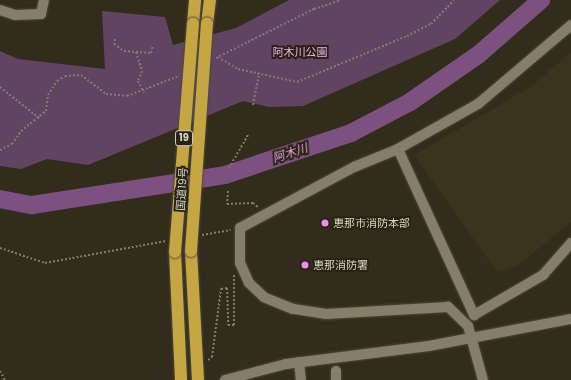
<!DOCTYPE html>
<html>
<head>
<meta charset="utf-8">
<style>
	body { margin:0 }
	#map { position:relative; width:571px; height:380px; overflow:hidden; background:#322c1c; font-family:Poppins,"Noto Sans JP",sans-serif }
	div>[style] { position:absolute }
	.built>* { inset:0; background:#3b331c }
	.green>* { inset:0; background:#614462 }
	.river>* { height:18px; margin:-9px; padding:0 9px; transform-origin:9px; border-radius:9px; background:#7c507f }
	.path>* { height:2px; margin-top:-1px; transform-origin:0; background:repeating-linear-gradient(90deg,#807c6f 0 2px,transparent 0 4px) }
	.roads { filter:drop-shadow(0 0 1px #4e4a3c) drop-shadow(0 0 1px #4e4a3c) }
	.minor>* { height:10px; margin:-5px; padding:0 5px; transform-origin:5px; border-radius:5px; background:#847e6b }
	.highway>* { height:12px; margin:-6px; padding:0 6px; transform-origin:6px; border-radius:6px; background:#c5a643 }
	.bridges { filter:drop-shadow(0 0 1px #4e4a3c) drop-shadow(0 0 1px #4e4a3c) }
	.highway-bridge>* { height:12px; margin:-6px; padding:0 6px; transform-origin:6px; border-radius:6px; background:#c5a643 }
	.dots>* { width:11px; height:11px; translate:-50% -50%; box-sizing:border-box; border:2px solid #282312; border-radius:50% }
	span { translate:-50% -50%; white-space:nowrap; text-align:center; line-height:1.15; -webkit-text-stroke:4px #282312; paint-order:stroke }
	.shield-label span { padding:1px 3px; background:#282312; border:1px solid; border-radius:3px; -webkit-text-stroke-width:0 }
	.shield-label { font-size:10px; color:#d5d2c8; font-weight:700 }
	.park-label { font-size:11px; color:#f3b1f8 }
	.street-label { font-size:11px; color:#d5d2c8 }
	.poi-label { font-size:11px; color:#d5d2c8 }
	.left { translate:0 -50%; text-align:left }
	.water-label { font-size:12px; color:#ecaaf0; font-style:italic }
</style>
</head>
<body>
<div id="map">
	<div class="built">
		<i style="clip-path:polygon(571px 52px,571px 222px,517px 266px,497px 272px,414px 155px,532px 86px)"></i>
	</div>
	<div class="green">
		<i style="clip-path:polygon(289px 0,500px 0,455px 39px,303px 106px,269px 107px,243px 101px,88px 165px,47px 159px,21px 169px,0 166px,0 51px,18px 59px,105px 69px,102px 11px,165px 17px,173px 45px,236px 28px)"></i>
	</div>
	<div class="river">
		<i style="left:0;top:199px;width:33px;rotate:11deg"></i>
		<i style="left:32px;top:205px;width:195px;rotate:-8.8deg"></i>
		<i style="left:225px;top:175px;width:133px;rotate:-18.4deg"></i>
		<i style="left:351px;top:133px;width:67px;rotate:-27.7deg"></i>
		<i style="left:410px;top:102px;width:83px;rotate:-34.7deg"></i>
		<i style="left:478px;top:55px;width:84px;rotate:-41.1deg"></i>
	</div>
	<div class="path">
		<i style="left:115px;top:39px;width:5px;rotate:101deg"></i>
		<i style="left:114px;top:44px;width:12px;rotate:35deg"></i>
		<i style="left:124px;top:51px;width:27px;rotate:4deg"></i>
		<i style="left:151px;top:53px;width:8px;rotate:-76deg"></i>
		<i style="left:136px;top:52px;width:20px;rotate:72deg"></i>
		<i style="left:142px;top:71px;width:11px;rotate:112deg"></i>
		<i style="left:138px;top:81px;width:13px;rotate:63deg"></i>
		<i style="left:218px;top:57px;width:23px;rotate:31deg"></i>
		<i style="left:238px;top:69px;width:60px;rotate:12.4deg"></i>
		<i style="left:297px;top:82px;width:119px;rotate:-22.7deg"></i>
		<i style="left:407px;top:36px;width:27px;rotate:-27deg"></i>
		<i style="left:431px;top:24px;width:33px;rotate:-46deg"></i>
		<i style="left:216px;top:58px;width:110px;rotate:-26.6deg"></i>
		<i style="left:314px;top:9px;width:28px;rotate:-18deg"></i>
		<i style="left:0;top:87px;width:50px;rotate:38.5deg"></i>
		<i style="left:253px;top:105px;width:32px;rotate:-79deg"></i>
		<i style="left:0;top:150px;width:13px;rotate:-27deg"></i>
		<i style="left:12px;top:144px;width:16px;rotate:-55deg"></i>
		<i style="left:21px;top:131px;width:32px;rotate:-39deg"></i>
		<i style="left:46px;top:111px;width:16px;rotate:-83deg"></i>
		<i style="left:48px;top:95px;width:17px;rotate:-57deg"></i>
		<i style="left:57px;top:81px;width:9px;rotate:-32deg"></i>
		<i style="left:65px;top:76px;width:16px;rotate:-4deg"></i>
		<i style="left:81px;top:75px;width:31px;rotate:37deg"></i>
		<i style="left:106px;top:94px;width:21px;rotate:5deg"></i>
		<i style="left:127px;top:96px;width:56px;rotate:-21deg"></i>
		<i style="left:229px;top:168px;width:38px;rotate:-60deg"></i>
		<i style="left:228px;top:191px;width:13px;rotate:94deg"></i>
		<i style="left:227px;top:204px;width:26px;rotate:-2deg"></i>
		<i style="left:253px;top:203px;width:8px;rotate:40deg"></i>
		<i style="left:202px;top:235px;width:29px;rotate:-10deg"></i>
		<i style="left:0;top:248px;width:47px;rotate:18.4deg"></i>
		<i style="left:45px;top:263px;width:123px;rotate:-10.3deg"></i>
		<i style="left:208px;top:360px;width:5px;rotate:-37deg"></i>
		<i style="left:212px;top:357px;width:69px;rotate:-82.5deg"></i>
		<i style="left:221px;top:289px;width:6px;rotate:-9deg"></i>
		<i style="left:227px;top:288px;width:37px;rotate:88deg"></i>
		<i style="left:228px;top:325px;width:6px"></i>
		<i style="left:234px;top:325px;width:51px;rotate:-90deg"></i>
		<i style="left:0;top:371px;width:10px;rotate:61deg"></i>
	</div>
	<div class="roads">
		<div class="minor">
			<i style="left:0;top:10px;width:16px;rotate:18deg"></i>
			<i style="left:15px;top:15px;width:26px;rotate:-2deg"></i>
			<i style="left:41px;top:14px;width:14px;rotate:-78deg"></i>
			<i style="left:398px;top:149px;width:183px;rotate:65.4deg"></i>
			<i style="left:474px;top:315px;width:80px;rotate:-30.1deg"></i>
			<i style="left:543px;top:275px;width:43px;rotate:-48.8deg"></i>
			<i style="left:299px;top:362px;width:18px;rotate:84deg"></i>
			<i style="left:336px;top:371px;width:9px;rotate:90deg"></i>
			<i style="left:225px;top:380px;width:63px;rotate:-14.7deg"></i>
			<i style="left:286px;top:364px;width:144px;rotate:-7.2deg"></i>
			<i style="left:429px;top:346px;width:145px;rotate:-10.8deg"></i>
			<i style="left:483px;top:380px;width:56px;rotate:-105.5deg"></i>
			<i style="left:468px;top:326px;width:28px;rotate:-136deg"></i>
			<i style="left:448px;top:307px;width:122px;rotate:176.7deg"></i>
			<i style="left:326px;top:314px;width:33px;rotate:-171deg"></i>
			<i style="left:293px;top:309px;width:31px;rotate:-158deg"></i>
			<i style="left:264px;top:297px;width:21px;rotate:-137deg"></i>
			<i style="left:249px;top:283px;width:22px;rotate:-114deg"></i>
			<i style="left:240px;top:263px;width:35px;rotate:-90deg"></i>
			<i style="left:240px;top:228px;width:129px;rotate:-28.2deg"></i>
			<i style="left:354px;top:167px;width:48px;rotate:-22.2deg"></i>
			<i style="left:398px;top:149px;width:92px;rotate:-29.4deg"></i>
			<i style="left:478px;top:104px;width:122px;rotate:-40.3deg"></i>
		</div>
		<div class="highway">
			<i style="left:193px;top:24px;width:24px;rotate:-85deg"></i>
			<i style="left:207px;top:24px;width:24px;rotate:-83deg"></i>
			<i style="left:191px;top:251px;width:129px;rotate:86.9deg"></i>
			<i style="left:175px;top:252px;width:128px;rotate:87.3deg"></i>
		</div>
	</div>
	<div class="bridges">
		<div class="highway-bridge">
			<i style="left:191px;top:251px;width:228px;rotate:-86deg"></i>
			<i style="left:175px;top:252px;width:229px;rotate:-85.5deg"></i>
		</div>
	</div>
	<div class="dots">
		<i style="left:325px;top:223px;background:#ef8bf7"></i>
		<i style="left:305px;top:265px;background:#ef8bf7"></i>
	</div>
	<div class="shield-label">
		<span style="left:184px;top:138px">19</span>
	</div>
	<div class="park-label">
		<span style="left:300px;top:52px">阿木川公園</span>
	</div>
	<div class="street-label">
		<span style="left:182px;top:189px;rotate:-86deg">国道19号</span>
	</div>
	<div class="poi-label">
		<span class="left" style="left:333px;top:223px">恵那市消防本部</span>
		<span class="left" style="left:313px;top:265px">恵那消防署</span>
	</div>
	<div class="water-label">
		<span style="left:290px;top:153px;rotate:-18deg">阿木川</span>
	</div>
</div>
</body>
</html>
